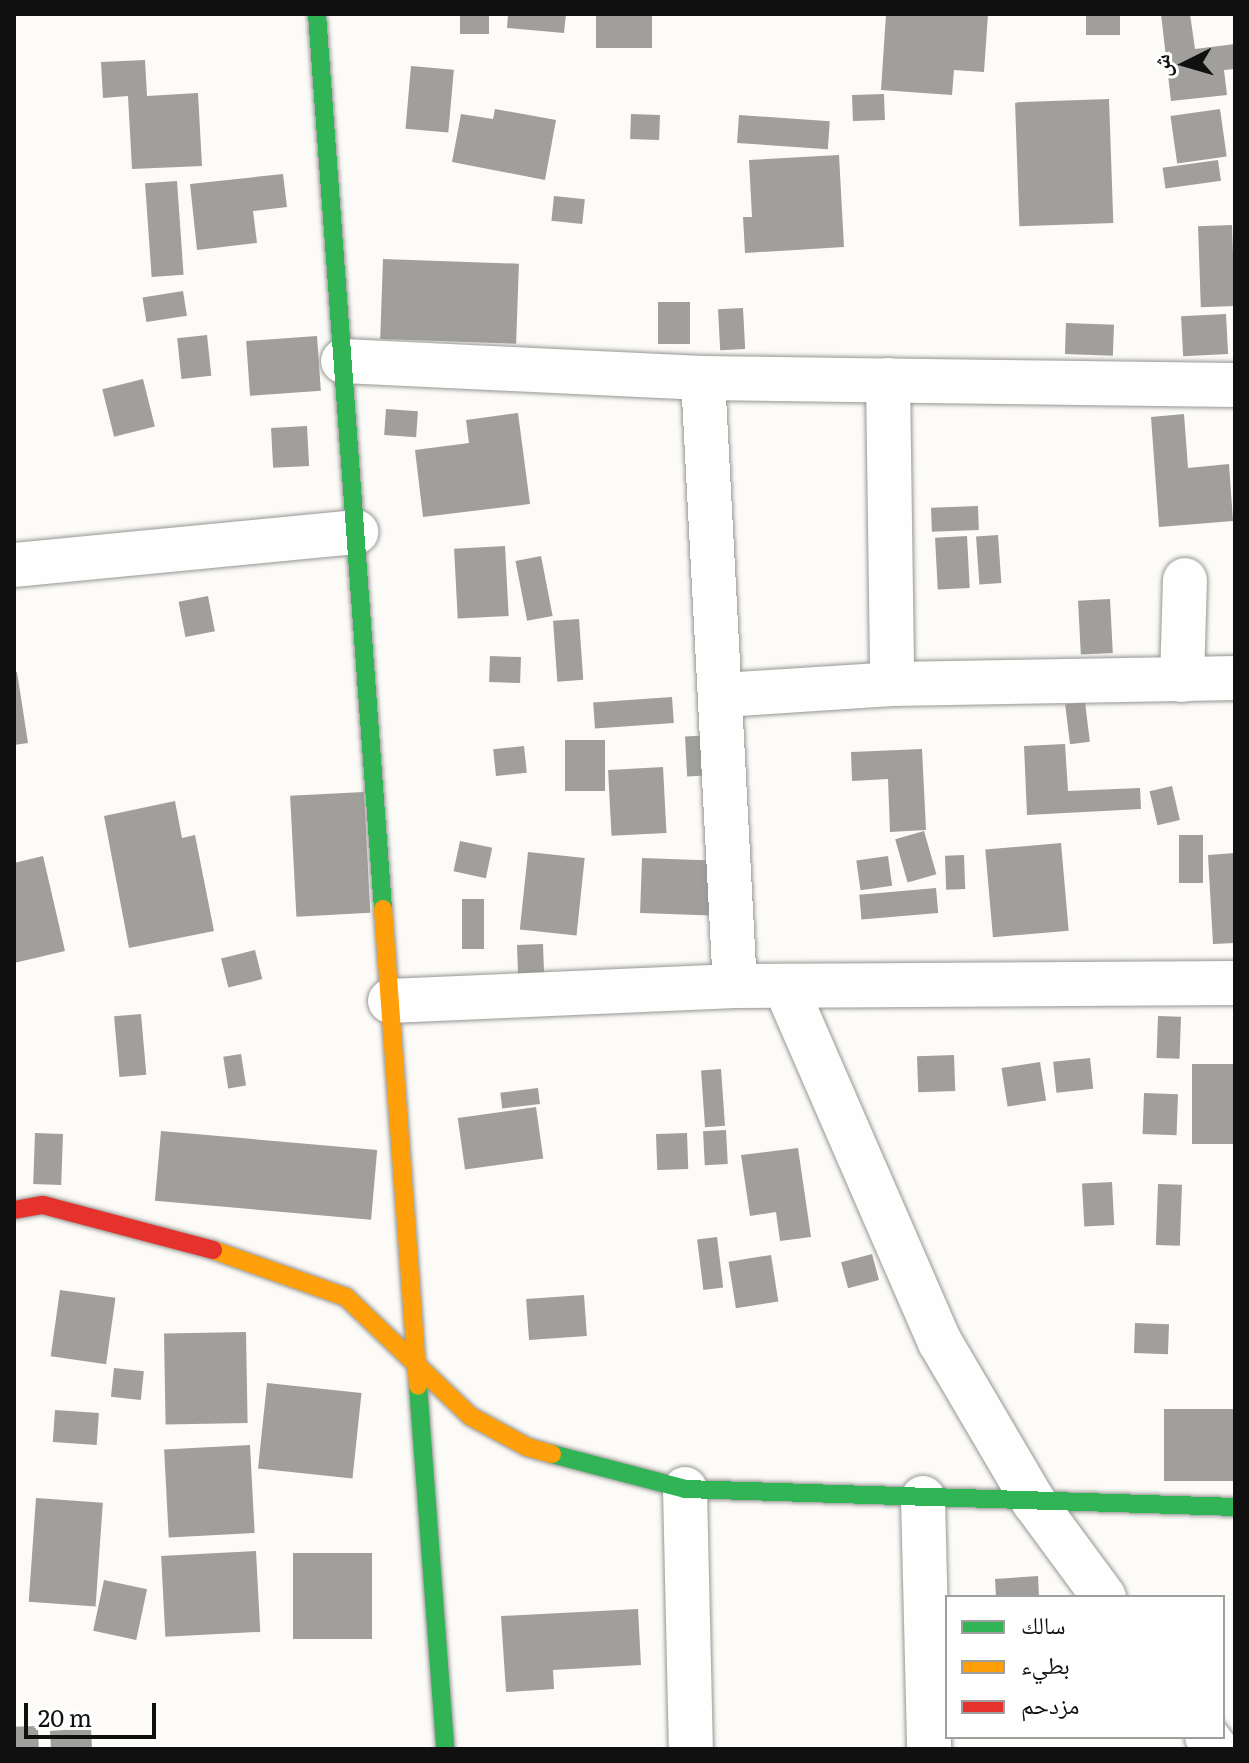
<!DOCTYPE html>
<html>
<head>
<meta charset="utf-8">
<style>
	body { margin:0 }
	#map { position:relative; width:1249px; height:1763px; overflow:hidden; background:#fcfbf7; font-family:Literata,"Noto Naskh Arabic",serif }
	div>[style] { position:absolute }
	.building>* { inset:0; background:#a09f9c; transform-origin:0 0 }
	.roads { filter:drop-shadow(0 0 2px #969694) drop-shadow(0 0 2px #969694) }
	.street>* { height:44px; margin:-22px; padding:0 22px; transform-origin:22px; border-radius:22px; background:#fffefe }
	.fast>* { height:18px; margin:-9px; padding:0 9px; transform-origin:9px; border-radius:9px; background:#30b455 }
	.slow>* { height:18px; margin:-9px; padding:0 9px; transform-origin:9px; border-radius:9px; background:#ff9f0a }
	.jam>* { height:18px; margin:-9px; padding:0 9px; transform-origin:9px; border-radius:9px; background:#e5322d }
	span { translate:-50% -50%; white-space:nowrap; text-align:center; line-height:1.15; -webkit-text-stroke:8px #fff; paint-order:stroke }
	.frame { position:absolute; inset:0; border:16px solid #101010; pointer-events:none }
	.legend { position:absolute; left:945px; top:1595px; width:280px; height:144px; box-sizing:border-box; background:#fff; border:2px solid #9f9f9f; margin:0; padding:10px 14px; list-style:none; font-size:24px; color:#101010 }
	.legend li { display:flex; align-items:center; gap:16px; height:40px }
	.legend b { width:40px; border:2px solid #9f9f9f }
	.north { position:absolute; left:1145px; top:24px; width:80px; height:80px; -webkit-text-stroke:6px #fff; paint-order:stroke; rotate:265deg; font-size:22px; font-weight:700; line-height:32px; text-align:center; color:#101010 }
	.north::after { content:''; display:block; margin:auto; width:28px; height:36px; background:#101010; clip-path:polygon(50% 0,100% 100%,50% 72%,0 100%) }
	.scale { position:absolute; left:24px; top:1703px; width:132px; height:36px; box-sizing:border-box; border:4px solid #101010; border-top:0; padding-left:10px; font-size:24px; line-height:28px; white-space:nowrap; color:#101010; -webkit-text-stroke:6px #fff; paint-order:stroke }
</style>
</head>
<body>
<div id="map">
	<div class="building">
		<i style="left:460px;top:14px;width:29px;height:20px"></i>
		<i style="clip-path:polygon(508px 14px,566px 14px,564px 33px,507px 28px)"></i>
		<i style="left:596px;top:14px;width:56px;height:34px"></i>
		<i style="clip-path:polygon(886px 14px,988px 14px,984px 72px,954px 70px,952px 95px,881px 90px)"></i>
		<i style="left:1086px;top:14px;width:34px;height:21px"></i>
		<i style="clip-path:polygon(1161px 14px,1190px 14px,1195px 49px,1235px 44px,1235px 69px,1224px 70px,1227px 95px,1171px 101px)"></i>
		<i style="clip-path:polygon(145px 60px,147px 96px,198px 93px,202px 166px,132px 169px,128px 96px,103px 98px,101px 62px)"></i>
		<i style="left:411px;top:66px;width:43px;height:63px;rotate:5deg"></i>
		<i style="left:884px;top:94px;width:26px;height:32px;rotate:88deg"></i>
		<i style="left:1109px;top:99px;width:124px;height:94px;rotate:88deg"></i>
		<i style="clip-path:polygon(495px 109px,556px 120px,545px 180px,452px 162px,461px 114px,493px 119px)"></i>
		<i style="left:1220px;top:109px;width:48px;height:50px;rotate:82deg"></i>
		<i style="left:631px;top:114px;width:29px;height:25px;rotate:2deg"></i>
		<i style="left:739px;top:115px;width:91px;height:28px;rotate:4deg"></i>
		<i style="clip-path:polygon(839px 155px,844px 247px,745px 253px,743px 217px,752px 217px,749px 160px)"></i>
		<i style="left:1218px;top:160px;width:21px;height:56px;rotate:82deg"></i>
		<i style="clip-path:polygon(283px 174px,287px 207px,253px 211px,257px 243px,197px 250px,190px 184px)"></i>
		<i style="left:177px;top:181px;width:94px;height:32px;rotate:86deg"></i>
		<i style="left:554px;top:196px;width:31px;height:25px;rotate:6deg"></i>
		<i style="left:1232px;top:225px;width:81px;height:34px;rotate:88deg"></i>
		<i style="left:383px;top:259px;width:136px;height:80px;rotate:2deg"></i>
		<i style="left:183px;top:291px;width:25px;height:41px;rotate:81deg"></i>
		<i style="left:658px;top:302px;width:32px;height:42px"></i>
		<i style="left:743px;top:308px;width:41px;height:25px;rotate:87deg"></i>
		<i style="left:1226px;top:314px;width:40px;height:45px;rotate:87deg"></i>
		<i style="left:1066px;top:323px;width:48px;height:31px;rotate:2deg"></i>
		<i style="left:207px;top:335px;width:41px;height:30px;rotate:84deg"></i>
		<i style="left:317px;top:336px;width:55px;height:71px;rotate:86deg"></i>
		<i style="left:143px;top:379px;width:49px;height:42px;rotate:76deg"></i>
		<i style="left:386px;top:409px;width:32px;height:26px;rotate:4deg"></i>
		<i style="clip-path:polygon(518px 413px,530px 504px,423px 517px,415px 450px,469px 443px,466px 420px)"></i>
		<i style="clip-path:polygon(1184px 414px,1188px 468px,1229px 464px,1233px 521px,1159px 527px,1151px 417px)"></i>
		<i style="left:307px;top:426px;width:40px;height:36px;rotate:87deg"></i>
		<i style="left:978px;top:506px;width:24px;height:47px;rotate:88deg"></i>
		<i style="left:998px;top:535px;width:48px;height:22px;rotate:86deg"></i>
		<i style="left:967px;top:536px;width:52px;height:32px;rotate:87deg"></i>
		<i style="left:505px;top:546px;width:70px;height:51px;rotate:87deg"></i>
		<i style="left:541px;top:556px;width:61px;height:26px;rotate:79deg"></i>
		<i style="left:208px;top:596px;width:36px;height:30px;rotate:79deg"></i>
		<i style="left:1110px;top:599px;width:54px;height:32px;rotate:87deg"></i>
		<i style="left:579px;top:619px;width:61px;height:26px;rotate:86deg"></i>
		<i style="left:490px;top:656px;width:31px;height:26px;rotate:2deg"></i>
		<i style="clip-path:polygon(17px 672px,28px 743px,14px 745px,14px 673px)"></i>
		<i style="left:672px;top:697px;width:26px;height:79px;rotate:86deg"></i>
		<i style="left:1085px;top:702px;width:40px;height:20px;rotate:83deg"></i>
		<i style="left:714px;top:735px;width:40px;height:29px;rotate:87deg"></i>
		<i style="left:605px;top:740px;width:51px;height:40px;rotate:90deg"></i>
		<i style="clip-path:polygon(1065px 744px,1068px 791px,1140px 788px,1141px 809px,1027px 815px,1024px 746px)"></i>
		<i style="left:524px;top:746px;width:27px;height:31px;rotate:84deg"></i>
		<i style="clip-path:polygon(922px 749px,926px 830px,890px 832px,888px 779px,852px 781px,851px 752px)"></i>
		<i style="left:663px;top:767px;width:66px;height:55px;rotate:87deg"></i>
		<i style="left:1172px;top:786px;width:35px;height:23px;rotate:77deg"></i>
		<i style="left:364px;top:792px;width:121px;height:74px;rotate:87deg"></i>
		<i style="clip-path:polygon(175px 801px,182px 838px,195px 835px,214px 931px,129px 948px,104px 816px)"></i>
		<i style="left:924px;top:831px;width:45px;height:30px;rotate:74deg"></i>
		<i style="left:1179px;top:835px;width:24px;height:48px"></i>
		<i style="left:460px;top:841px;width:33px;height:31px;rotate:12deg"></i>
		<i style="left:1061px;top:843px;width:88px;height:76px;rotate:85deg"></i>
		<i style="left:528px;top:852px;width:57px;height:78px;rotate:6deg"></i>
		<i style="clip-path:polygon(1235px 853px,1235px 943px,1213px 944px,1208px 855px)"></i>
		<i style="left:964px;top:855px;width:34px;height:19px;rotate:88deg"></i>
		<i style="clip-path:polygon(43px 856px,65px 951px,14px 963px,14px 863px)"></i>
		<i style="left:888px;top:856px;width:30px;height:32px;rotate:82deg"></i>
		<i style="left:642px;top:858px;width:78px;height:55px;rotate:2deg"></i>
		<i style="left:936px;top:888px;width:25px;height:77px;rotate:85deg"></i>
		<i style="left:462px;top:899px;width:22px;height:50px"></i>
		<i style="left:543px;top:944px;width:30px;height:26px;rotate:88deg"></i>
		<i style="left:255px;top:950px;width:30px;height:35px;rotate:76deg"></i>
		<i style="left:141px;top:1014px;width:61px;height:27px;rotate:85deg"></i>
		<i style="left:1158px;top:1016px;width:23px;height:42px;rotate:2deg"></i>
		<i style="left:241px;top:1054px;width:32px;height:18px;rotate:81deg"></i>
		<i style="left:954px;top:1055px;width:36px;height:37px;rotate:88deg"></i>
		<i style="left:1090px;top:1058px;width:31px;height:37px;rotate:84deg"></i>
		<i style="left:1040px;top:1062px;width:39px;height:39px;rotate:81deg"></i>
		<i style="left:1235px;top:1064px;width:80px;height:43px;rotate:90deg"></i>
		<i style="left:721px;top:1069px;width:57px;height:20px;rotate:86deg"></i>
		<i style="left:538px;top:1088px;width:16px;height:38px;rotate:83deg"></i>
		<i style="left:1144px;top:1093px;width:34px;height:41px;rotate:2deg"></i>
		<i style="left:536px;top:1107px;width:52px;height:79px;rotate:82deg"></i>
		<i style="left:726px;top:1130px;width:34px;height:23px;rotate:87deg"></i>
		<i style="left:161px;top:1131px;width:217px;height:70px;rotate:5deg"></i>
		<i style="left:35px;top:1133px;width:28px;height:51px;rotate:2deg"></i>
		<i style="left:687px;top:1133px;width:36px;height:31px;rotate:88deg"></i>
		<i style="clip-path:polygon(798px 1148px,811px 1237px,780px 1241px,776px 1212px,750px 1216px,741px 1155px)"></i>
		<i style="left:1112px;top:1182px;width:43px;height:30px;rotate:87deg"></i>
		<i style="left:1158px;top:1184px;width:24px;height:61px;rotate:2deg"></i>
		<i style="left:717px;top:1237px;width:51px;height:20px;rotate:83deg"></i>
		<i style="left:872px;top:1254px;width:27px;height:32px;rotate:75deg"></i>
		<i style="left:771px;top:1255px;width:47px;height:43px;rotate:81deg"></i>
		<i style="left:60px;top:1290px;width:56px;height:67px;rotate:8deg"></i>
		<i style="left:584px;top:1295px;width:41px;height:58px;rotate:86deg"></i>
		<i style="left:1135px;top:1323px;width:34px;height:30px;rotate:2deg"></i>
		<i style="left:246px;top:1332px;width:91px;height:82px;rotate:89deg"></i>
		<i style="left:114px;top:1368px;width:30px;height:29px;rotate:6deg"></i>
		<i style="left:267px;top:1383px;width:95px;height:86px;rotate:6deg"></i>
		<i style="left:1235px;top:1409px;width:72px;height:71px;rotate:90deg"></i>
		<i style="left:55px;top:1410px;width:44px;height:32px;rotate:4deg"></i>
		<i style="left:250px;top:1445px;width:88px;height:86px;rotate:87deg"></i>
		<i style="left:36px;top:1498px;width:67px;height:104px;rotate:4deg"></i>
		<i style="left:256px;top:1551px;width:81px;height:95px;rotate:87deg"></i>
		<i style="left:293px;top:1553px;width:79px;height:86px"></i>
		<i style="clip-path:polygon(1038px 1576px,1039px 1597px,996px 1597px,995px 1579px)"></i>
		<i style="left:104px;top:1580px;width:44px;height:52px;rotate:12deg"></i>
		<i style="clip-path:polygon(638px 1609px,641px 1665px,553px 1670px,554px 1689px,506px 1692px,501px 1616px)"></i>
		<i style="left:38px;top:1726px;width:23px;height:24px;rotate:88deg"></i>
		<i style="clip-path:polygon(91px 1728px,92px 1749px,51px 1749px,50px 1731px)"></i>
	</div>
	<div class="roads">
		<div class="street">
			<i style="left:343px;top:361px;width:360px;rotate:2.7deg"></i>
			<i style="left:703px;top:378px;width:532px;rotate:0.75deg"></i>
			<i style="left:703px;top:378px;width:609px;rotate:86.99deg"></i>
			<i style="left:888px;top:380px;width:304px;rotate:89.2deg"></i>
			<i style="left:14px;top:565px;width:344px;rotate:-5.5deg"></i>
			<i style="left:1182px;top:680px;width:100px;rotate:-88.3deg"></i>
			<i style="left:723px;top:695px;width:169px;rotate:-3.7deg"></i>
			<i style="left:892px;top:684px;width:343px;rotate:-1deg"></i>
			<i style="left:785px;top:986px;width:388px;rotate:66.5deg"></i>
			<i style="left:940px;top:1342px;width:186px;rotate:59.6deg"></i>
			<i style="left:1034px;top:1502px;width:118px;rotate:53.6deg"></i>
			<i style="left:390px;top:1001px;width:345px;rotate:-2.5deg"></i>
			<i style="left:735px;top:986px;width:500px;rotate:-0.34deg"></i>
			<i style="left:685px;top:1489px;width:260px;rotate:88.7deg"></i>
			<i style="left:923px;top:1498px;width:251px;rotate:88.6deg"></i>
			<i style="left:1207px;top:1737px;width:15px;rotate:53deg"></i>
		</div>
		<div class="fast">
			<i style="left:317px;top:14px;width:897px;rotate:85.78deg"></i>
			<i style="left:418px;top:1386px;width:364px;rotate:85.7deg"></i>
			<i style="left:552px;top:1454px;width:138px;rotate:14.7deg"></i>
			<i style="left:685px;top:1489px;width:550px;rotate:1.87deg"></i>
		</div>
		<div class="slow">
			<i style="left:383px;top:909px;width:478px;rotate:85.8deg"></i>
			<i style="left:213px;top:1250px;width:141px;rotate:19.5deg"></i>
			<i style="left:346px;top:1297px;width:172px;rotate:43.8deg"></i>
			<i style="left:470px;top:1416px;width:65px;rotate:28.5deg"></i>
			<i style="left:527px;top:1447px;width:26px;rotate:16deg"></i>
		</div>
		<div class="jam">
			<i style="left:14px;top:1210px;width:29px;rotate:-10deg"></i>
			<i style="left:43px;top:1205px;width:176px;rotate:14.8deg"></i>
		</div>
	</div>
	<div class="frame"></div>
	<ul class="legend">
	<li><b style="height:10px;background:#30b455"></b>سالك</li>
	<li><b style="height:10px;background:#ff9f0a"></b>بطيء</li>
	<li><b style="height:10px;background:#e5322d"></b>مزدحم</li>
	</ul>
	<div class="north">ش</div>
	<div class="scale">20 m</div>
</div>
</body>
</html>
